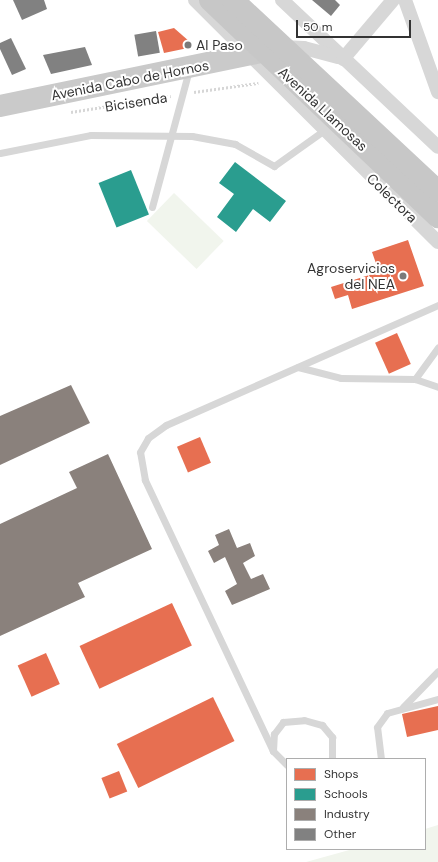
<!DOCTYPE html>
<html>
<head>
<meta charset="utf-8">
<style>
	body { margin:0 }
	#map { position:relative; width:438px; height:862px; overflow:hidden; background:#fff; font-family:"DM Sans",sans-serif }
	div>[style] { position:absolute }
	.green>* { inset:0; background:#f1f5ed; transform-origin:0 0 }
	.shops>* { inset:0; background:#e76f51; transform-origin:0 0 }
	.schools>* { inset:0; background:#2a9d8f; transform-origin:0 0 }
	.industry>* { inset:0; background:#8a817c }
	.building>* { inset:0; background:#818181; transform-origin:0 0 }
	.path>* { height:2.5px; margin-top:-1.25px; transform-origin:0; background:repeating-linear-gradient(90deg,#d6d6d6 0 2px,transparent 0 4px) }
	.service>* { height:7px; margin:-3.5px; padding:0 3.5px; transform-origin:3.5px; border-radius:3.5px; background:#d7d7d7 }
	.minor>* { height:14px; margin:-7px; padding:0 7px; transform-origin:7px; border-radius:7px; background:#d7d7d7 }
	.primary>* { height:22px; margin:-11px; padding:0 11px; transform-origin:11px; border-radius:11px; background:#cacaca }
	.trunk>* { height:22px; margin:-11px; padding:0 11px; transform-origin:11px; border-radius:11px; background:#c7c7c7 }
	.dots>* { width:11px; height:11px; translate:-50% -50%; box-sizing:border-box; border:2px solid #fff; border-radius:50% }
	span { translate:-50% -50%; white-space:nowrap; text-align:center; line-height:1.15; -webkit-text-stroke:4px #fff; paint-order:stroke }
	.poi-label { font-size:14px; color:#333 }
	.left { translate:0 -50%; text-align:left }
	.right { translate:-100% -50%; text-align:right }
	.street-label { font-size:14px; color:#333 }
	.legend { position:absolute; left:286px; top:758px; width:140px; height:92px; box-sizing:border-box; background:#fff; border:1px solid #adadad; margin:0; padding:5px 7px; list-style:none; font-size:12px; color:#333 }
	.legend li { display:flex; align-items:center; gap:8px; height:20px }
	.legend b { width:20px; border:1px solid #adadad }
	.scale { position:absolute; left:296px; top:20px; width:115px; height:18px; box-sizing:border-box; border:2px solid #333; border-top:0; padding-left:5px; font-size:12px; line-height:14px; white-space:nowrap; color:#333; -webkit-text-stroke:3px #fff; paint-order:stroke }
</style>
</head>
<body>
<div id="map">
	<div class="green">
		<i style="left:174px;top:193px;width:69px;height:39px;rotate:44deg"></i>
		<i style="clip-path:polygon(438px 825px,438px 862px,306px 862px,353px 849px,425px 849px,425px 829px)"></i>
	</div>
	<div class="shops">
		<i style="clip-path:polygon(174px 28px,190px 42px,188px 48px,164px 53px,158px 32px)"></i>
		<i style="clip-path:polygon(408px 240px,424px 286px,352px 309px,348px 295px,335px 299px,331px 287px,379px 272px,372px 252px)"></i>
		<i style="left:397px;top:333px;width:34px;height:24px;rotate:66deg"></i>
		<i style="left:200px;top:437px;width:28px;height:25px;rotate:67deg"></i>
		<i style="left:172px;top:603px;width:47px;height:102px;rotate:65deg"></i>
		<i style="left:46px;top:653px;width:34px;height:31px;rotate:66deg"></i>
		<i style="left:213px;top:697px;width:49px;height:107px;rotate:64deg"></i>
		<i style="clip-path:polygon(438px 706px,438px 730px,407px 737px,402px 714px)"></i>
		<i style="left:119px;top:771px;width:22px;height:19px;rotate:68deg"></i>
	</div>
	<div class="schools">
		<i style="clip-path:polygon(235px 162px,286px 201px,270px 222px,253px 209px,236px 232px,217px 217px,234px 194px,219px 183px)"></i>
		<i style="left:131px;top:170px;width:48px;height:35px;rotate:68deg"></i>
	</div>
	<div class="industry">
		<i style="clip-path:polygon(71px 385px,90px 423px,0 465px,0 416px)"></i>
		<i style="clip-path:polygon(108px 454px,152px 549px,78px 583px,85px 597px,0 636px,0 524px,77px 488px,69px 472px)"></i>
		<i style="clip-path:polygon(229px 529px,237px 548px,250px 543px,255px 556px,243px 563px,251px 579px,263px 574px,270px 589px,232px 605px,225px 591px,237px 584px,225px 557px,214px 563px,208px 551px,219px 545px,215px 535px)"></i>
	</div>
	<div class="building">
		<i style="clip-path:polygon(13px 0,44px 0,47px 9px,22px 20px)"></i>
		<i style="clip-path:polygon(312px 0,335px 0,340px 5px,331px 16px)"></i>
		<i style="left:156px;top:31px;width:22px;height:22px;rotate:80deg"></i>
		<i style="clip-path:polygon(11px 38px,26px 69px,12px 75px,0 49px,0 43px)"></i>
		<i style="clip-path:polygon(85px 47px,92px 65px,51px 74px,43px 55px)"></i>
	</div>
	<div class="path">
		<i style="left:194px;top:92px;width:65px;rotate:-8deg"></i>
		<i style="left:71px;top:112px;width:101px;rotate:-9.1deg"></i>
	</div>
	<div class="service">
		<i style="left:0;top:153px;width:93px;rotate:-11.2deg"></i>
		<i style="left:91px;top:135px;width:101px;rotate:0.6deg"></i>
		<i style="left:192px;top:136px;width:44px;rotate:10.5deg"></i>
		<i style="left:235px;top:144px;width:45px;rotate:29.4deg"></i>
		<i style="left:274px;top:166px;width:60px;rotate:-35.5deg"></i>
		<i style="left:152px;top:207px;width:142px;rotate:-74.9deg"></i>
		<i style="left:298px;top:367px;width:44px;rotate:14.3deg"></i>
		<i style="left:341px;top:378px;width:74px;rotate:0.8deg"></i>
		<i style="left:415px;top:379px;width:24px;rotate:19deg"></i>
		<i style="left:415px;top:379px;width:39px;rotate:-54deg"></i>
		<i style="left:403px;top:707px;width:50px;rotate:-45.8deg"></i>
		<i style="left:273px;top:751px;width:300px;rotate:-115.3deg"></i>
		<i style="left:145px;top:480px;width:28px;rotate:-100deg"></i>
		<i style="left:140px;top:452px;width:16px;rotate:-60deg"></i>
		<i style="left:148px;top:438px;width:22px;rotate:-36deg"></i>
		<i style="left:166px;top:425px;width:297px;rotate:-23.8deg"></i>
		<i style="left:381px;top:759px;width:32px;rotate:-97deg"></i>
		<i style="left:377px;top:727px;width:17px;rotate:-54deg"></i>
		<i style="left:387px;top:713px;width:53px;rotate:-15.4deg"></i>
		<i style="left:287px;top:765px;width:20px;rotate:-135deg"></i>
		<i style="left:273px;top:751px;width:17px;rotate:-87deg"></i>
		<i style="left:274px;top:734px;width:15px;rotate:-53deg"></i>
		<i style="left:283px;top:722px;width:21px;rotate:-5deg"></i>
		<i style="left:304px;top:720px;width:19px;rotate:16deg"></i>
		<i style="left:322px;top:725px;width:16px;rotate:50deg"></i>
		<i style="left:332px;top:737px;width:22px;rotate:90deg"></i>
	</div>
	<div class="minor">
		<i style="left:195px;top:0;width:343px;rotate:44.9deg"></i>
		<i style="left:282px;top:0;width:214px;rotate:43.3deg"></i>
		<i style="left:405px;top:0;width:98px;rotate:70.3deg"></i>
		<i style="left:283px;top:47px;width:21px;rotate:3deg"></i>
		<i style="left:304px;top:48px;width:35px;rotate:15deg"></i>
		<i style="left:343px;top:59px;width:77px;rotate:-49.7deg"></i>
	</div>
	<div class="primary">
		<i style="left:0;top:106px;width:287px;rotate:-11.7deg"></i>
	</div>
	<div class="trunk">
		<i style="left:210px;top:0;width:315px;rotate:43.6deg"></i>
		<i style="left:233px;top:0;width:280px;rotate:43deg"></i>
	</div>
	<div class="dots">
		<i style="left:188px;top:45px;background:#7a7a7a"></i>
		<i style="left:403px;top:276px;background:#7a7a7a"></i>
	</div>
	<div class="poi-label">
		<span class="left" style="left:196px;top:45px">Al Paso</span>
		<span class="right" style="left:395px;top:276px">Agroservicios<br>del NEA</span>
	</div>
	<div class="street-label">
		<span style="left:130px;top:80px;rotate:-11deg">Avenida Cabo de Hornos</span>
		<span style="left:136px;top:102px;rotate:-9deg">Bicisenda</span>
		<span style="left:323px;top:109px;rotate:43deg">Avenida Llamosas</span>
		<span style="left:392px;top:198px;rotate:44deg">Colectora</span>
	</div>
	<ul class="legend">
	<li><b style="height:11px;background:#e76f51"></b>Shops</li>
	<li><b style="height:11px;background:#2a9d8f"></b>Schools</li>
	<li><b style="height:11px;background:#8a817c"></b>Industry</li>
	<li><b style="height:11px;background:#818181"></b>Other</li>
	</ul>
	<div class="scale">50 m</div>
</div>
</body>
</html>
